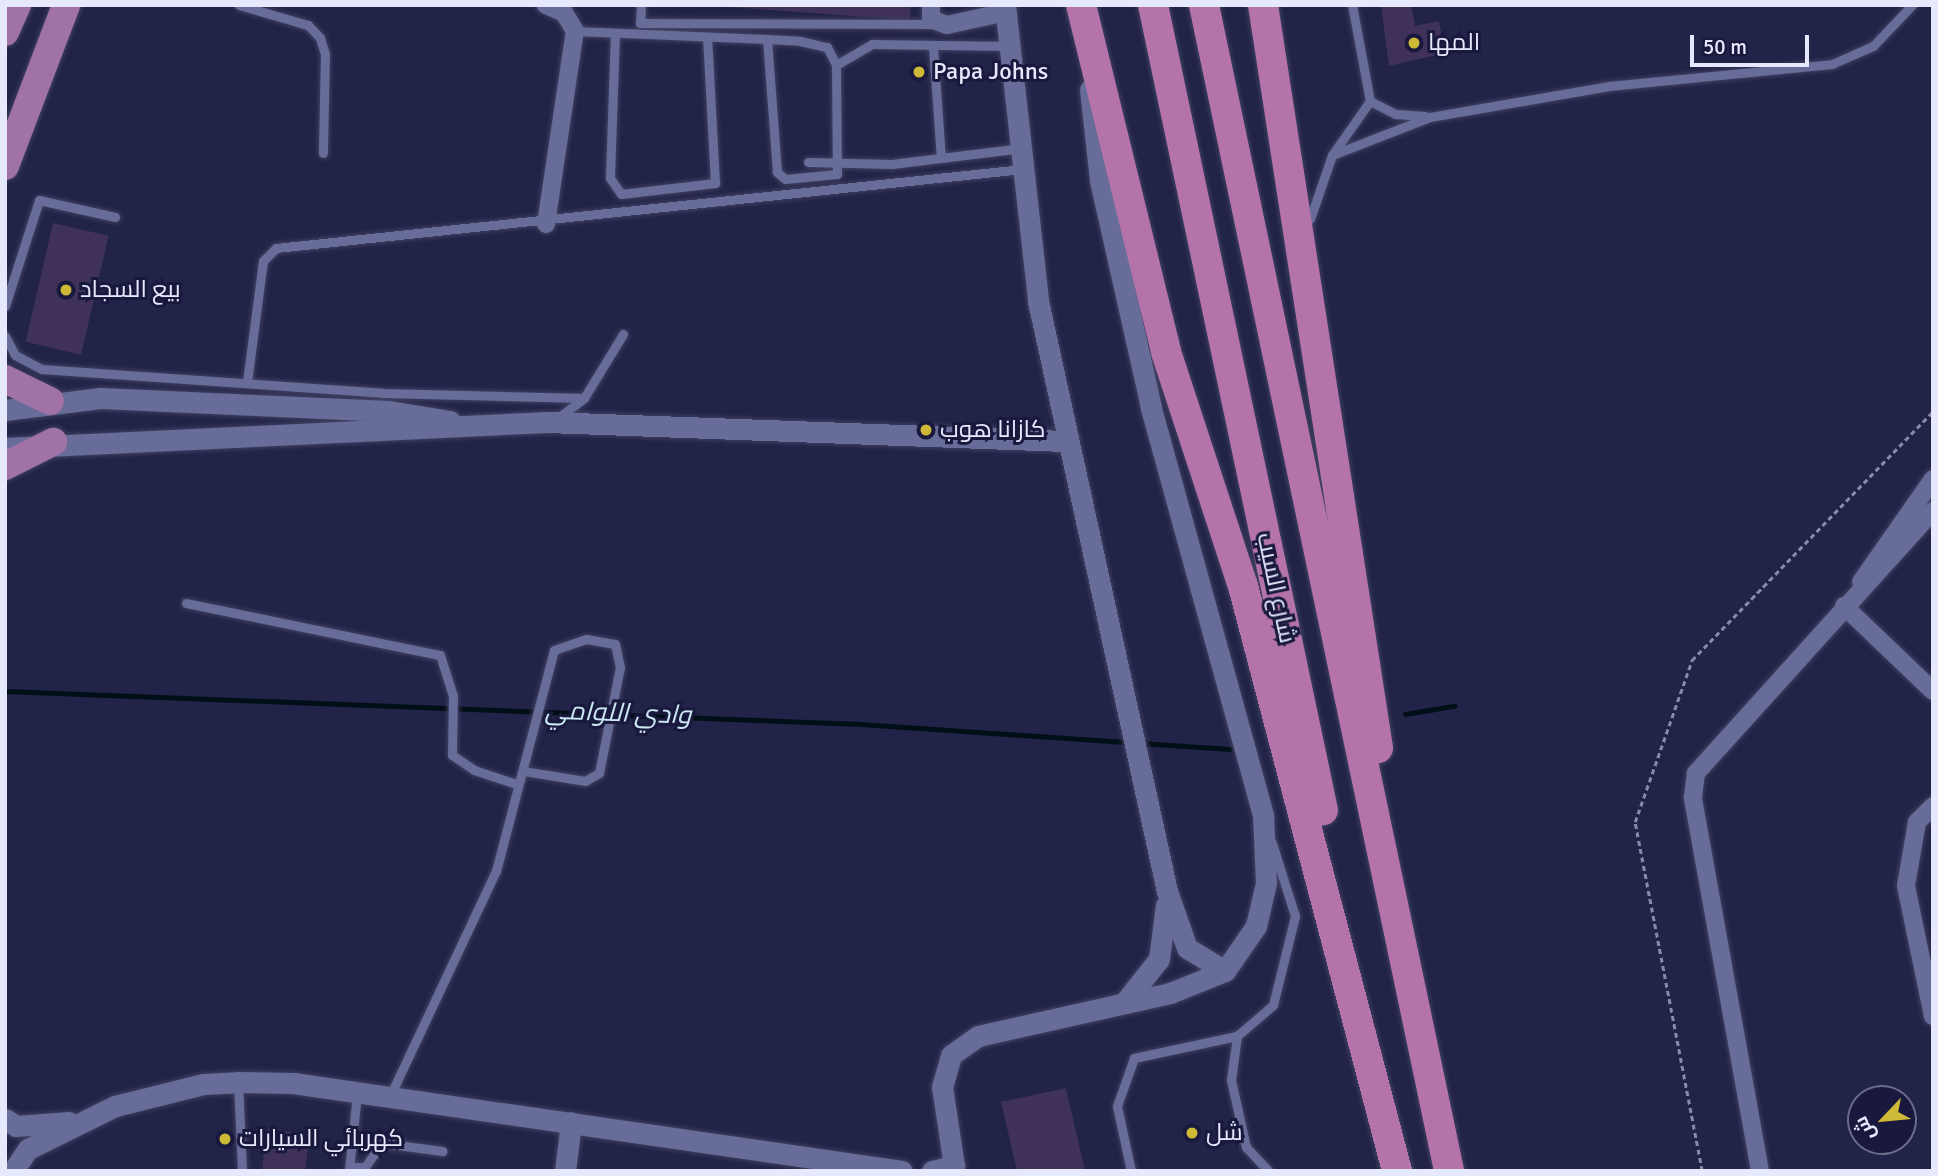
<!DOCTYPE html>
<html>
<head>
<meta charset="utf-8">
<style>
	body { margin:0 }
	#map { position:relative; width:1938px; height:1176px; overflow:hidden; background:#222349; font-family:Signika,Cairo,sans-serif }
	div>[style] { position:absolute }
	.stream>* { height:4.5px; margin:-2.25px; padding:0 2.25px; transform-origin:2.25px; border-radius:2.25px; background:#000f15 }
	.building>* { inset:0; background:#3f3158; transform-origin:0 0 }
	.path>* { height:2.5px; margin-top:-1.25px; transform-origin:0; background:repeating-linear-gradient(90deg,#888aa7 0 5px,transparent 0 8.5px) }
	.roads { filter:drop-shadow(0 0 2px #404060) drop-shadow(0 0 2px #404060) }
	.service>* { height:9px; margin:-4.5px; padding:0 4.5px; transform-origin:4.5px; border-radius:4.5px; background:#676c98 }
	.minor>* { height:18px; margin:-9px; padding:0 9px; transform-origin:9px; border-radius:9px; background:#676c98 }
	.tertiary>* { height:21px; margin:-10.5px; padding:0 10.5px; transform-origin:10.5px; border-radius:10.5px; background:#676c98 }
	.primary>* { height:28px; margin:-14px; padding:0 14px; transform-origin:14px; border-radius:14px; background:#a172a6 }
	.trunk>* { height:30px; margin:-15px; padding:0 15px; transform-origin:15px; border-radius:15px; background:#b474aa }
	.dots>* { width:19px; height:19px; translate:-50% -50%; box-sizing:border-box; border:4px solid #19193e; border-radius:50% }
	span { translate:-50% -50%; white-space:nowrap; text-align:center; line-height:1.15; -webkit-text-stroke:6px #19193e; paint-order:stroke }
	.poi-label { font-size:24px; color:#e6e9fd }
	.left { translate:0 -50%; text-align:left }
	.street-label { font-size:24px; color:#e6e9fd }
	.water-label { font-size:26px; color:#cbe8f2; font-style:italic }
	.frame { position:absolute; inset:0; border:7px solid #e6e9fd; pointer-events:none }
	.north { position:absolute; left:1847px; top:1085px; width:70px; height:70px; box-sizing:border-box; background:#19193e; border:2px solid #6b6c8a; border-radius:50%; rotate:244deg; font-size:19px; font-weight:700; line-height:28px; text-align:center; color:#e6e9fd }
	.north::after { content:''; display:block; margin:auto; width:24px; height:32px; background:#ceb837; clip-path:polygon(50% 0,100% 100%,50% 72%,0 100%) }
	.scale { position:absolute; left:1690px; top:35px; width:119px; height:32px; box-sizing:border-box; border:4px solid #e6e9fd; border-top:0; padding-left:9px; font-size:21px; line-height:24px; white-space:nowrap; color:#e6e9fd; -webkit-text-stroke:5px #19193e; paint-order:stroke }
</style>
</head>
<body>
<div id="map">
	<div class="stream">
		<i style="left:5px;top:691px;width:857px;rotate:2.21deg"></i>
		<i style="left:861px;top:724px;width:268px;rotate:3.9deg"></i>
		<i style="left:1405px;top:714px;width:50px;rotate:-9.3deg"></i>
		<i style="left:1140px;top:743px;width:90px;rotate:3.8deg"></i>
	</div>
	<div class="building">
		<i style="clip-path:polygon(699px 5px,911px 5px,910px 20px)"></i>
		<i style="clip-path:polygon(1381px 5px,1411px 5px,1415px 26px,1439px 21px,1445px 53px,1389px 66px)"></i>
		<i style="left:53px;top:223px;width:57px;height:122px;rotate:13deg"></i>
		<i style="clip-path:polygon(1066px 1088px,1085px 1171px,1017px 1171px,1001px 1102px)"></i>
		<i style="left:267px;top:1129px;width:43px;height:42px;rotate:7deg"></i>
	</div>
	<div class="path">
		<i style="left:1702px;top:1171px;width:355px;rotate:-100.9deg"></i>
		<i style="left:1635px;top:822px;width:172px;rotate:-70.6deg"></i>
		<i style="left:1692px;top:660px;width:347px;rotate:-45.9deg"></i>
	</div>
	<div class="roads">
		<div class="service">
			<i style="left:239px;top:5px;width:72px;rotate:16.2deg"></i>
			<i style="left:308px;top:25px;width:18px;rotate:47deg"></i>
			<i style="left:320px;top:38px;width:17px;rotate:73deg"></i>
			<i style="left:325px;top:54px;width:99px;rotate:91.2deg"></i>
			<i style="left:641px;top:5px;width:18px;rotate:93deg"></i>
			<i style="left:640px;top:23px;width:295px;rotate:0.2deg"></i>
			<i style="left:575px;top:31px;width:192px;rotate:2.4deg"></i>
			<i style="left:767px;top:39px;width:33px;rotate:3deg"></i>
			<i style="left:800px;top:41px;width:28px;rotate:13deg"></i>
			<i style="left:827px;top:47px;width:20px;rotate:63deg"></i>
			<i style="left:836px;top:65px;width:109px;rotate:89.5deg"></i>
			<i style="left:837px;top:174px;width:52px;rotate:174.5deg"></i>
			<i style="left:785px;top:179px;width:11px;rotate:-139deg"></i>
			<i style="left:777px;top:172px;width:133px;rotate:-94.3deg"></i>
			<i style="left:615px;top:33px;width:145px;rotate:92deg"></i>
			<i style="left:610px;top:178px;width:19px;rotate:55deg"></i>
			<i style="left:621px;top:194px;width:95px;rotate:-6.7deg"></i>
			<i style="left:715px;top:183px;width:146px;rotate:-93.1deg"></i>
			<i style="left:933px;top:47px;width:111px;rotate:85.9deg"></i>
			<i style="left:836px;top:65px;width:42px;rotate:-30.3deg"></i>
			<i style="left:872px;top:44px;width:137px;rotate:0.8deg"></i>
			<i style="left:1370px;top:101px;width:29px;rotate:27deg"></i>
			<i style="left:1396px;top:114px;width:29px;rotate:4deg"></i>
			<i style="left:1332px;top:155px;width:105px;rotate:-21.2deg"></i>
			<i style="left:1430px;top:117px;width:182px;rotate:-9.8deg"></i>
			<i style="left:1609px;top:86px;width:224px;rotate:-5.6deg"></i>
			<i style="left:1832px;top:64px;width:45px;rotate:-23.7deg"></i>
			<i style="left:1873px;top:46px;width:57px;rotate:-46.4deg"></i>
			<i style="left:808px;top:162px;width:84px;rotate:1.4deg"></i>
			<i style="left:892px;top:164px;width:131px;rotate:-7deg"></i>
			<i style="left:1310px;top:219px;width:68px;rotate:-71deg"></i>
			<i style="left:1332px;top:155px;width:66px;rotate:-54.9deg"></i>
			<i style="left:1370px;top:101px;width:98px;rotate:-100.6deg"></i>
			<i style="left:5px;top:306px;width:111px;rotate:-72.2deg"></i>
			<i style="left:39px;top:200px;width:78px;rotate:12.6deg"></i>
			<i style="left:5px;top:336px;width:21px;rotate:62deg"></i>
			<i style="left:15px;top:355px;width:30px;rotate:28deg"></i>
			<i style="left:41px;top:369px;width:342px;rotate:4deg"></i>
			<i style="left:382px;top:393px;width:202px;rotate:1.4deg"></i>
			<i style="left:247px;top:382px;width:122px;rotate:-82.5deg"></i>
			<i style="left:263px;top:261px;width:18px;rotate:-45deg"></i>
			<i style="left:276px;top:248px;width:750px;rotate:-6.04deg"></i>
			<i style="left:559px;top:417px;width:31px;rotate:-37deg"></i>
			<i style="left:584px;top:398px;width:75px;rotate:-58.6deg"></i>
			<i style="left:186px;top:603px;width:259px;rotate:11.6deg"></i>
			<i style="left:440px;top:655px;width:43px;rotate:72.4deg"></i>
			<i style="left:453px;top:696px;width:59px;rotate:91deg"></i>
			<i style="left:452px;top:755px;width:27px;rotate:34deg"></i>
			<i style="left:474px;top:770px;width:47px;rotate:18.4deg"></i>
			<i style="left:1237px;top:1036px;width:44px;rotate:97.8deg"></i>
			<i style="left:1231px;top:1080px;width:69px;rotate:77.4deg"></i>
			<i style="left:1246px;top:1147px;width:33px;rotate:47deg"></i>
			<i style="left:238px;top:1082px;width:89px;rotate:87.4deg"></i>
			<i style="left:389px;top:1098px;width:251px;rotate:-64.8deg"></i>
			<i style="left:496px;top:871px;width:228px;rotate:-75.3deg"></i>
			<i style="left:554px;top:650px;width:34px;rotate:-19deg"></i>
			<i style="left:586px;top:639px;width:29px;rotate:10deg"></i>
			<i style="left:615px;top:644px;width:24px;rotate:78deg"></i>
			<i style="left:620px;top:667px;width:108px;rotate:101.2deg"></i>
			<i style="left:599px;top:773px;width:16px;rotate:150deg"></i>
			<i style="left:585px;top:781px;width:63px;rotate:-170.8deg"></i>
			<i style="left:350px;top:1167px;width:15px"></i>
			<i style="left:365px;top:1167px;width:29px;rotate:-55deg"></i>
			<i style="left:382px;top:1143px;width:61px;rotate:7.6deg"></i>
			<i style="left:349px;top:1170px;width:76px;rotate:-84deg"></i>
			<i style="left:1131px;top:1171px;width:66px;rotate:-102.2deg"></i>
			<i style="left:1117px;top:1106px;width:51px;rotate:-70.5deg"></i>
			<i style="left:1134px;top:1058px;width:105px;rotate:-12.1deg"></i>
			<i style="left:1237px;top:1036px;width:48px;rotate:-40.7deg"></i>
			<i style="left:1273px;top:1005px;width:92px;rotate:-76.1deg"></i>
			<i style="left:1295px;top:916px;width:77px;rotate:-107.5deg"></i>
		</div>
		<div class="minor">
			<i style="left:931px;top:5px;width:14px;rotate:90deg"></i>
			<i style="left:931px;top:19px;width:17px;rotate:21deg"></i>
			<i style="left:947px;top:25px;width:60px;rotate:-12.4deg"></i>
			<i style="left:546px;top:224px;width:195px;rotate:-81.5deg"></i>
			<i style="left:575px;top:31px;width:21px;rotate:-121deg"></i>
			<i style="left:564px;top:13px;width:20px;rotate:-156deg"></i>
			<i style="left:1861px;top:582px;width:126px;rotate:-55deg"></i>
			<i style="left:1844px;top:606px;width:123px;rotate:43.7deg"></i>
			<i style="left:1933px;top:806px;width:23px;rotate:135deg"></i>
			<i style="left:1917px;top:822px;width:65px;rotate:99.8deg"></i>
			<i style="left:1906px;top:886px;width:133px;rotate:78.3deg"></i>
			<i style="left:1760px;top:1171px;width:380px;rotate:-100.2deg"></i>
			<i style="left:1693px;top:797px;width:24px;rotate:-83deg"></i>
			<i style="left:1696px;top:773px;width:353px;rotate:-47.9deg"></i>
		</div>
		<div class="tertiary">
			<i style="left:1005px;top:5px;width:298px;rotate:83.6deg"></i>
			<i style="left:1038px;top:301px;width:604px;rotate:77.67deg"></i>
			<i style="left:1167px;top:891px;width:60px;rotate:70.7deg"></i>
			<i style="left:1187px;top:948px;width:44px;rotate:31.2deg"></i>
			<i style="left:5px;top:410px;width:96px;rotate:-7.2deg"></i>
			<i style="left:100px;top:398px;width:289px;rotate:2.6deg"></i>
			<i style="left:389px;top:411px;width:62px;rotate:9.3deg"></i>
			<i style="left:5px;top:448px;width:543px;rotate:-2.75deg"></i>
			<i style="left:547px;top:422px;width:519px;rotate:2.1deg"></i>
			<i style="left:1124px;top:1003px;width:56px;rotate:-51.5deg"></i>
			<i style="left:1159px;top:959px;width:54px;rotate:-82.6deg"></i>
			<i style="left:5px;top:1119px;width:13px;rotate:32deg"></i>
			<i style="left:16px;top:1126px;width:53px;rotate:-4.3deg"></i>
			<i style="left:13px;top:1171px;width:27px;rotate:-56deg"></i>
			<i style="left:28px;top:1149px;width:97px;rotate:-26.3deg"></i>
			<i style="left:115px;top:1106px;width:91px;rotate:-14deg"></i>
			<i style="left:203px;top:1084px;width:35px;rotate:-3deg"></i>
			<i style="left:238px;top:1082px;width:55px;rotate:1deg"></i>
			<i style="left:293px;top:1083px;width:615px;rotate:8.22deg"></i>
			<i style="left:565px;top:1171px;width:49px;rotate:-83deg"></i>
			<i style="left:932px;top:1171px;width:23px;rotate:-13deg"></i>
			<i style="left:954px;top:1166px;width:80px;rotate:-98.6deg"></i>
			<i style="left:942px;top:1087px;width:33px;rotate:-74deg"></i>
			<i style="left:951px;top:1055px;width:33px;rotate:-35deg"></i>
			<i style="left:978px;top:1036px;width:197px;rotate:-12.6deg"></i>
			<i style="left:1170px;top:993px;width:59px;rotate:-21.8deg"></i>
			<i style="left:1225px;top:971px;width:55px;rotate:-55.4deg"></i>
			<i style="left:1256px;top:926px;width:44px;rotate:-76.9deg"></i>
			<i style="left:1266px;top:883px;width:68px;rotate:-92.5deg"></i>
			<i style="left:1263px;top:815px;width:423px;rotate:-105.4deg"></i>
			<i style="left:1151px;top:407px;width:233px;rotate:-102.7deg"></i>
			<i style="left:1100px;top:180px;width:91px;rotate:-96.3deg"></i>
		</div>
		<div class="primary">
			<i style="left:5px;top:32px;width:30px;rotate:-66deg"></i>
			<i style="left:5px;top:166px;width:172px;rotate:-69.2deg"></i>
			<i style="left:5px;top:379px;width:50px;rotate:26.1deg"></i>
			<i style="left:5px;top:466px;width:54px;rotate:-26.6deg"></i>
		</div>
		<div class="trunk">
			<i style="left:1081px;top:5px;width:357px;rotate:76.2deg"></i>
			<i style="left:1166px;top:352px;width:246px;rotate:71.8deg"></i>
			<i style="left:1243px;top:586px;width:605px;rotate:75.25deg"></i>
			<i style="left:1153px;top:5px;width:823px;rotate:78.08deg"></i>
			<i style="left:1204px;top:5px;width:1191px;rotate:78.13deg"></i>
			<i style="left:1263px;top:5px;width:752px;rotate:81.2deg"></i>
		</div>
	</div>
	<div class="dots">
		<i style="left:1414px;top:43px;background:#ceb837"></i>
		<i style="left:919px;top:72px;background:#ceb837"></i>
		<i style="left:66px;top:290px;background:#ceb837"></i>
		<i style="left:926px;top:430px;background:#ceb837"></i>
		<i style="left:1192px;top:1133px;background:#ceb837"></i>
		<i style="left:225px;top:1139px;background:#ceb837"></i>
	</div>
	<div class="poi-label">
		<span class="left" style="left:1428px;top:43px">المها</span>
		<span class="left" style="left:933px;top:72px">Papa Johns</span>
		<span class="left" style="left:80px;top:290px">بيع السجاد</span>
		<span class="left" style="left:940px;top:430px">كازانا هوب</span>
		<span class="left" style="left:1206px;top:1133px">شل</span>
		<span class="left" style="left:239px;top:1139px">كهربائي السيارات</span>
	</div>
	<div class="street-label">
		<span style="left:1276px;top:588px;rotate:78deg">شارع السيب</span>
	</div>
	<div class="water-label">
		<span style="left:618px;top:714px;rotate:2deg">وادي اللوامي</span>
	</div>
	<div class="frame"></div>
	<div class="north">ش</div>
	<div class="scale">50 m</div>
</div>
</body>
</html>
